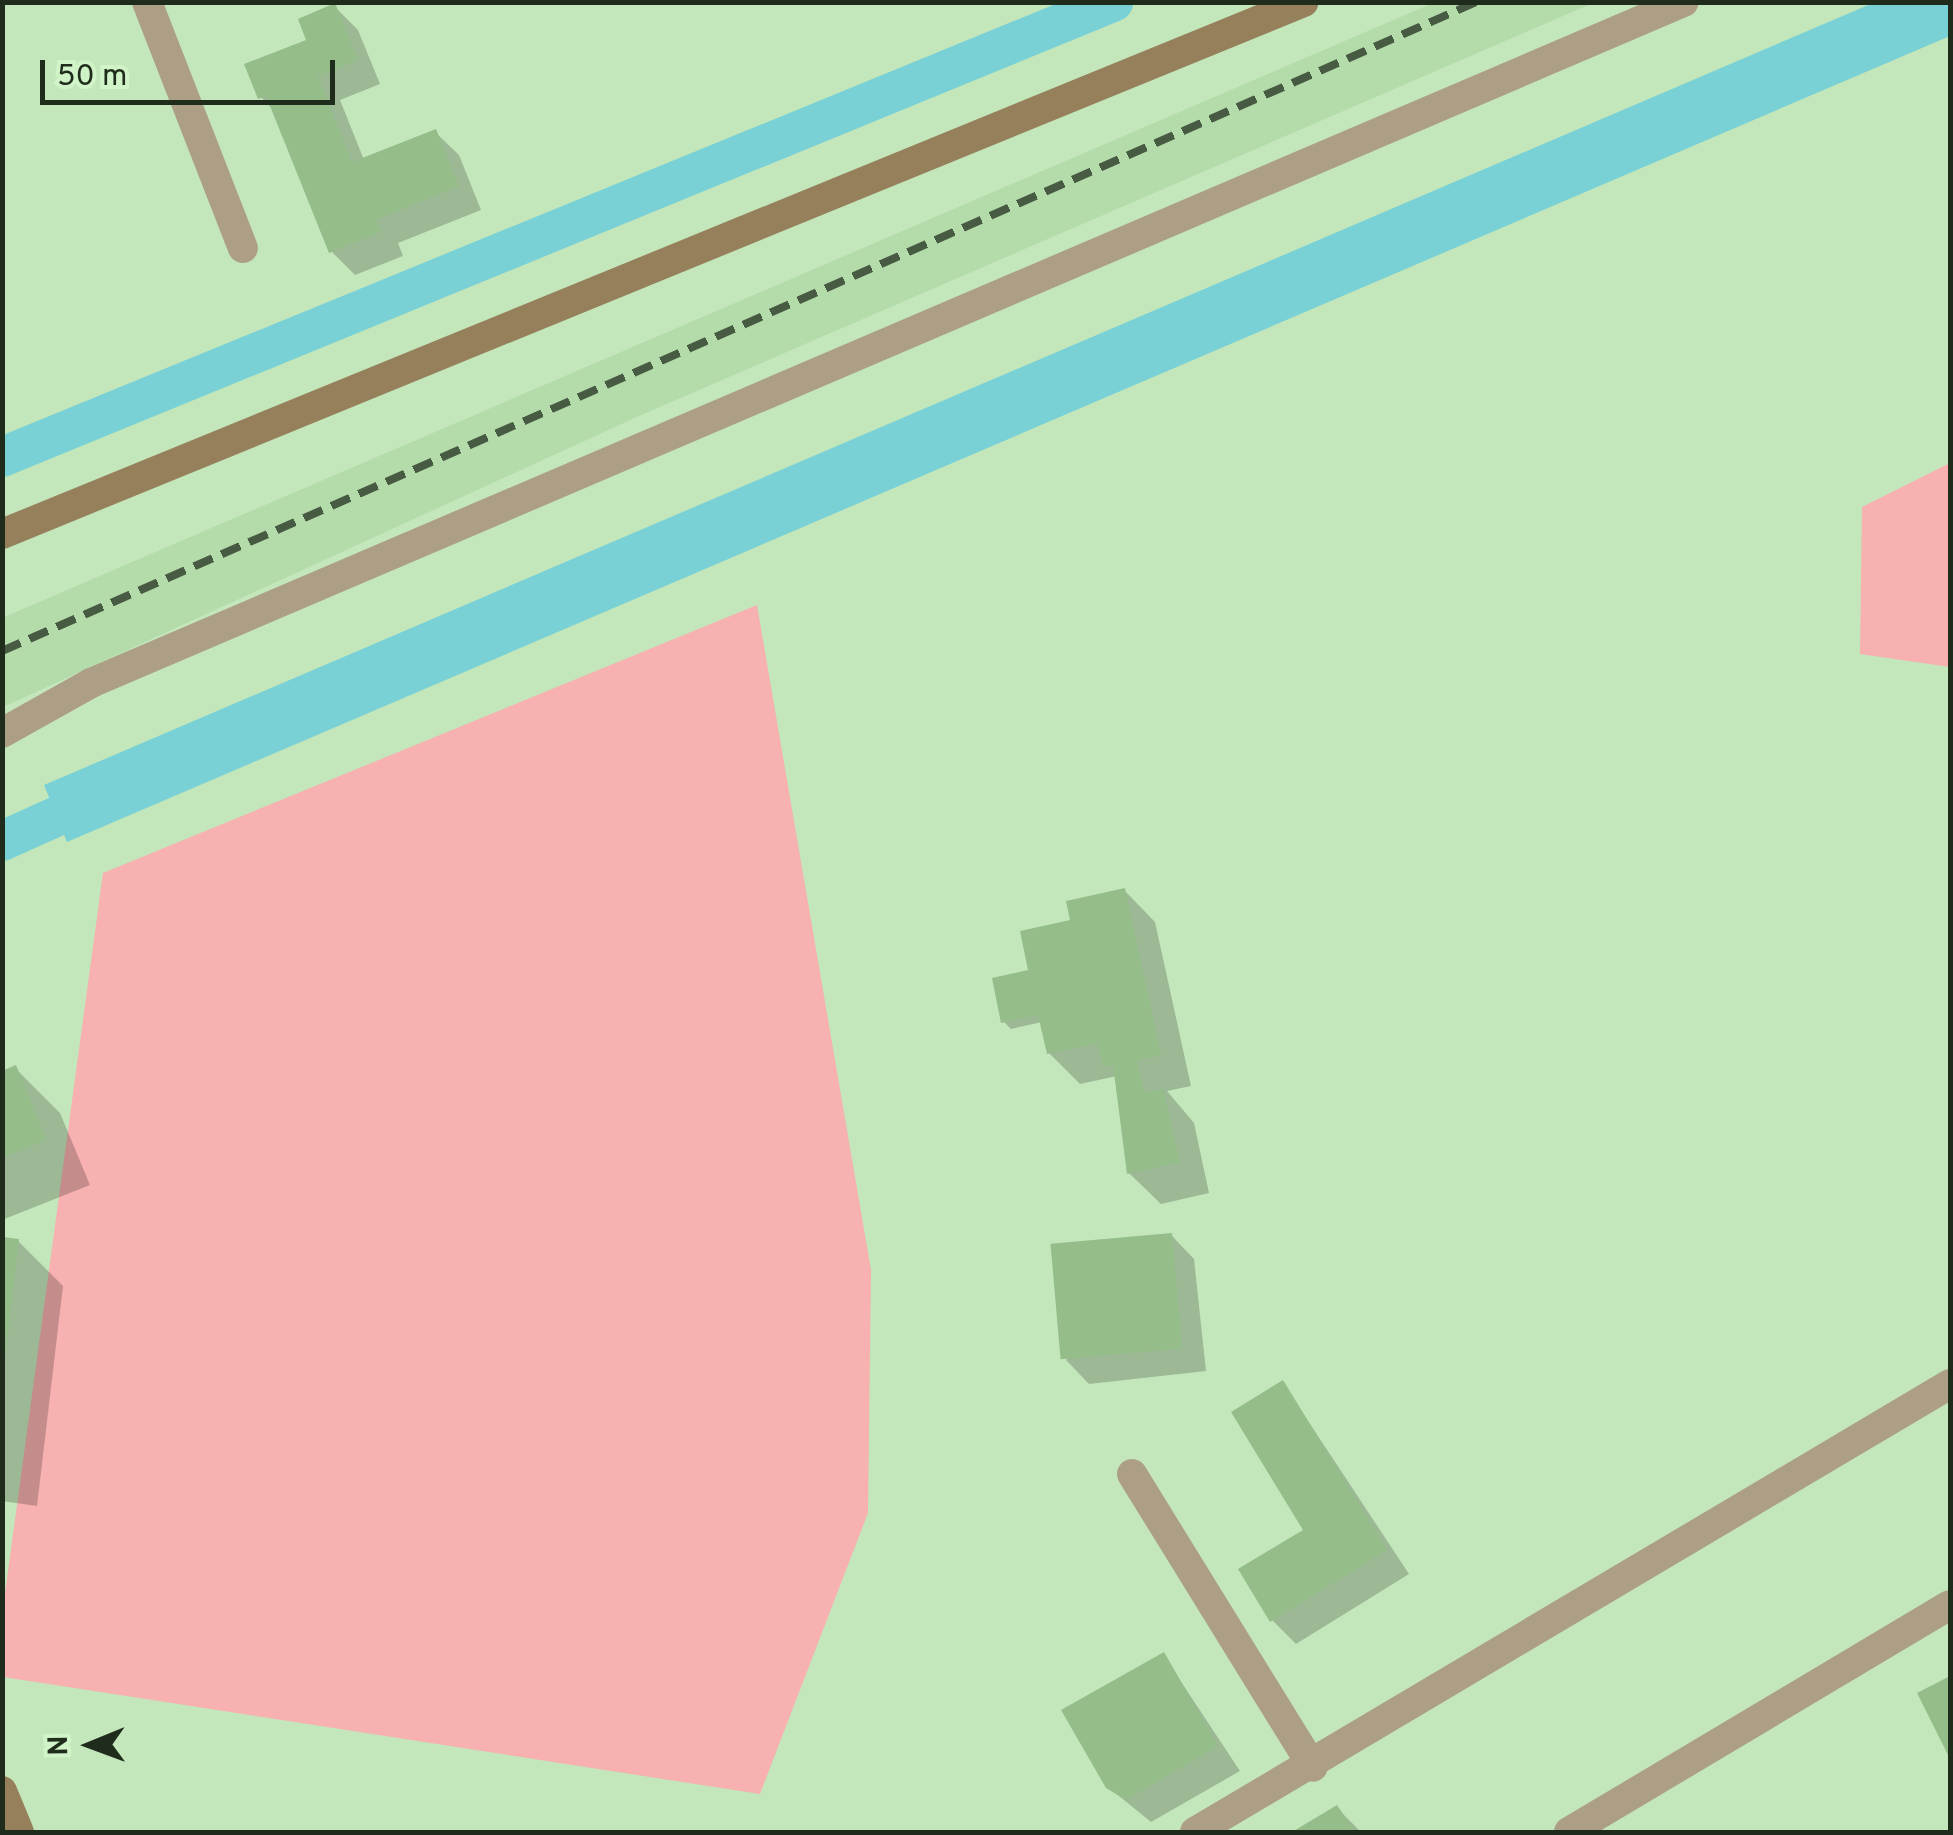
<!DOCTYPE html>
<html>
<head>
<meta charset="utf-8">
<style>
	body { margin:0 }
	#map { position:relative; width:1953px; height:1835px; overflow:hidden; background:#c3e7bb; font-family:Overpass,sans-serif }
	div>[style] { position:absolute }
	.built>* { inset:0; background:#b4dbaa }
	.green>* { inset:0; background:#f6b1b0 }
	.water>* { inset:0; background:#7ad1d5 }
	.shadow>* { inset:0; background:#0003 }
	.canal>* { height:40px; margin:-20px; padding:0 20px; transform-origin:20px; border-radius:20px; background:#7ad1d5 }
	.building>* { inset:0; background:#94bd8a; transform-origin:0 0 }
	.minor>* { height:30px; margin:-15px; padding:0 15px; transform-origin:15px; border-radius:15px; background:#ad9e86 }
	.tertiary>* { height:30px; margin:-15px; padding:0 15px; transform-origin:15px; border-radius:15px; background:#ad9e86 }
	.secondary>* { height:30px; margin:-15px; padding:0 15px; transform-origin:15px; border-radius:15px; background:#96805c }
	.rail>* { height:8px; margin-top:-4px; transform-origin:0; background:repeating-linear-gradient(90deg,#475a42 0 20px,transparent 0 30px) }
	span { translate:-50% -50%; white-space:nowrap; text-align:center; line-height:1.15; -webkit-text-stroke:9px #d0f4c8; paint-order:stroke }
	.frame { position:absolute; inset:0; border:5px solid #1f2c1b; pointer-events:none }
	.north { position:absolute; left:40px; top:1695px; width:100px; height:100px; -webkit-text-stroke:8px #d0f4c8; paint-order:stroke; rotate:269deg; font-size:28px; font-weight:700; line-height:40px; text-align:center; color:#1f2c1b }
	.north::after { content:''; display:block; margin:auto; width:35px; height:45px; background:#1f2c1b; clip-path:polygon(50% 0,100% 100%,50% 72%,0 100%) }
	.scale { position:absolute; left:40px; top:60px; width:295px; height:45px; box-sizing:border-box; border:5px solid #1f2c1b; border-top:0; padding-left:12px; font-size:30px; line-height:35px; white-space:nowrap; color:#1f2c1b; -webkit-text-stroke:8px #d0f4c8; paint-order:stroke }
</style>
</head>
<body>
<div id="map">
	<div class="built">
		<i style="clip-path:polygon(1433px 3px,1593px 3px,639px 416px,3px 707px,2px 618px)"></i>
	</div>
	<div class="green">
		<i style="clip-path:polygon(1950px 463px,1950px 667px,1860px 654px,1862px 507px)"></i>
		<i style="clip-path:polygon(757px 605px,871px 1270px,868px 1513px,760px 1794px,3px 1677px,3px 1608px,103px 873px)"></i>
	</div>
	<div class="water">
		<i style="clip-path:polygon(1873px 3px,1950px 3px,1950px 36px,67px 842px,44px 785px)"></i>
	</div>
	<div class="shadow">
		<i style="clip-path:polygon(334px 6px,358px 30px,380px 84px,340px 100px,364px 160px,435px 132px,459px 155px,481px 210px,398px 243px,403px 256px,355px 275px,331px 251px,275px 112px,261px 97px)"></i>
		<i style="clip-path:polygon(1124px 890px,1155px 922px,1191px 1086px,1167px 1091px,1194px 1123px,1209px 1193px,1161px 1204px,1129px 1173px,1117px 1076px,1080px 1084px,1049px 1053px,1042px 1022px,1011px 1029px,1004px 1022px,1073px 921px)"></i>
		<i style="clip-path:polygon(15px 1068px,60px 1113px,90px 1185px,2px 1220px,2px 1074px)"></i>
		<i style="clip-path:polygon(1171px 1235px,1194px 1259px,1206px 1371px,1089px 1384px,1066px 1360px)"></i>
		<i style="clip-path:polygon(2px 1240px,18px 1241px,63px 1286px,37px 1506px,2px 1501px)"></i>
		<i style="clip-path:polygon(1283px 1383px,1409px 1574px,1296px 1644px,1272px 1620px,1306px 1530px)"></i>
		<i style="clip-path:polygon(1164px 1656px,1240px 1771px,1151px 1822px,1108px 1787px)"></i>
		<i style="clip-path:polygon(1337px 1808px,1361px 1832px,1297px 1832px)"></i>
	</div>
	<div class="canal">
		<i style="left:2px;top:457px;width:1201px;rotate:-22.27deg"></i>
		<i style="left:2px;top:841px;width:112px;rotate:-24.3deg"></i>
	</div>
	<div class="building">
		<i style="clip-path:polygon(335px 3px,358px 60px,318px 77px,352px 162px,436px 129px,459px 186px,376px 220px,381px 232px,329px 253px,266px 96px,258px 99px,244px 64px,306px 40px,298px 19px)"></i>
		<i style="clip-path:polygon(1125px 888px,1161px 1055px,1137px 1061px,1144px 1093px,1163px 1089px,1180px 1162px,1127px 1174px,1113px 1065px,1103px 1067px,1097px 1043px,1047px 1054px,1038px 1015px,1001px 1023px,992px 978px,1028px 970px,1020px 931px,1070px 920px,1066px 901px)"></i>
		<i style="clip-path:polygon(16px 1065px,46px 1140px,2px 1158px,2px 1071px)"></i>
		<i style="left:1172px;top:1233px;width:116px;height:122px;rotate:85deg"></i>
		<i style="clip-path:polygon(2px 1237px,19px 1239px,5px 1358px,2px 1358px)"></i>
		<i style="clip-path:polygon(1283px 1380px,1387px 1550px,1270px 1622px,1238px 1569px,1303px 1530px,1231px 1412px)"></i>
		<i style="clip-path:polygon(1164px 1652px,1218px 1746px,1126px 1800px,1106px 1788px,1061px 1710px)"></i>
		<i style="clip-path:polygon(1950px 1676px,1950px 1759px,1917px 1693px)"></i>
		<i style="clip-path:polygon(1337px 1805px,1355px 1832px,1292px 1832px)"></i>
	</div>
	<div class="minor">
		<i style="left:147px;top:2px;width:264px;rotate:68.7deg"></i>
		<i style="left:1132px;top:1474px;width:344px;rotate:58.3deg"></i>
		<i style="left:1195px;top:1832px;width:878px;rotate:-30.68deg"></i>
		<i style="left:1569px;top:1832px;width:443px;rotate:-30.8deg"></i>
	</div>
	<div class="tertiary">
		<i style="left:2px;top:733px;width:102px;rotate:-29.3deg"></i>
		<i style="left:91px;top:683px;width:1732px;rotate:-23.15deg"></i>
	</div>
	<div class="secondary">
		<i style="left:2px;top:534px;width:1406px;rotate:-22.23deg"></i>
		<i style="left:2px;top:1791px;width:44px;rotate:67.5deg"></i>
	</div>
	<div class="rail">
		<i style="left:2px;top:651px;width:1611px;rotate:-23.76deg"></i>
	</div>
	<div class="frame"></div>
	<div class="north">N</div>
	<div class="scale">50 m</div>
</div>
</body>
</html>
